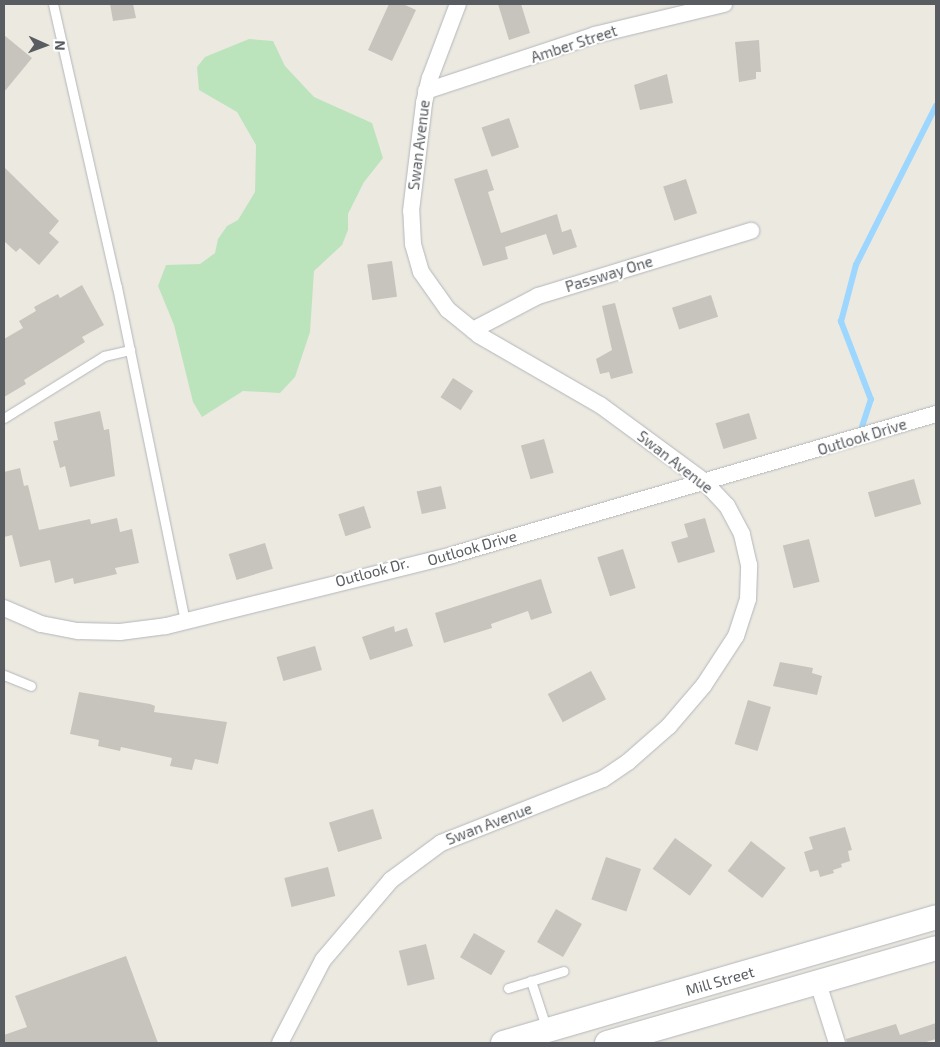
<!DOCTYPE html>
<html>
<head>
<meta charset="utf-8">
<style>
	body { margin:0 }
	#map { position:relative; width:940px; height:1047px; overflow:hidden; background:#ece9e0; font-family:"Exo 2",sans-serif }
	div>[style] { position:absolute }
	.green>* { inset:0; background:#bce4bc }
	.stream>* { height:5.5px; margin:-2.75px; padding:0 2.75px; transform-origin:2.75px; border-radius:2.75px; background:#9dd6ff }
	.building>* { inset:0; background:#c7c4bd; transform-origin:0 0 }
	.roads { filter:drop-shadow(0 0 1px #b3b6bb) drop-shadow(0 0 1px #b3b6bb) }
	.service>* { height:9px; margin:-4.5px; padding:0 4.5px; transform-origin:4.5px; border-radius:4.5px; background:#fff }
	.minor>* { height:16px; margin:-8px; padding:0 8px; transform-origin:8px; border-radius:8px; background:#fff }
	.secondary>* { height:24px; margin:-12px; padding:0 12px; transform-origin:12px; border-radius:12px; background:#fff }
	span { translate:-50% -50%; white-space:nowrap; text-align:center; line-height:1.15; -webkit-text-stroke:4px #fff; paint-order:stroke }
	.street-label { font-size:15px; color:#595d61 }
	.frame { position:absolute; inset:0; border:5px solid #595d61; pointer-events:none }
	.north { position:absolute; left:20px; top:20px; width:50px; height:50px; -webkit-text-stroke:4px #fff; paint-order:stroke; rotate:92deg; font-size:14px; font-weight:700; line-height:20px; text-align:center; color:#595d61 }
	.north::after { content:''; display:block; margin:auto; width:18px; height:22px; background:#595d61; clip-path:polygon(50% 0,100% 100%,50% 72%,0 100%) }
</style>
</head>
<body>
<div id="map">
	<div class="green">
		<i style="clip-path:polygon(249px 39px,273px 41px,285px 66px,314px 97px,372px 123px,383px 158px,364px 182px,348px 214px,348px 230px,342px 245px,314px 271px,310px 332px,295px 377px,280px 393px,243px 391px,202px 417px,193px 402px,174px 325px,158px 286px,166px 265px,200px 264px,215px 253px,218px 239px,227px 226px,238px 220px,255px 192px,256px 145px,237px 112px,199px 90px,197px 67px,205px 57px)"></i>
	</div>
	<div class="stream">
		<i style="left:861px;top:430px;width:32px;rotate:-72deg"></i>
		<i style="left:871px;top:400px;width:84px;rotate:-111deg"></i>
		<i style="left:841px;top:322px;width:59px;rotate:-75.3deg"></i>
		<i style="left:856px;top:265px;width:178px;rotate:-63.3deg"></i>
	</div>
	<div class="building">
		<i style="clip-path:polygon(110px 4px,133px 4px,136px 18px,113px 21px)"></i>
		<i style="clip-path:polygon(389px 4px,403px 4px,416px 10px,392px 61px,368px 50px)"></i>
		<i style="clip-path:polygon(498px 4px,521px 4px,530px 33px,509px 40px)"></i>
		<i style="clip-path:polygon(4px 35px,32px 58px,4px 92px)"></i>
		<i style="clip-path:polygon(759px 40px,761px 72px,756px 72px,756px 79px,739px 82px,735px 42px)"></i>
		<i style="clip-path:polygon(667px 74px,673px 103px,640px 110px,634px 85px)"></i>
		<i style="left:509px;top:118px;width:31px;height:29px;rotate:71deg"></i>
		<i style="clip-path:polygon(4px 167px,59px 221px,49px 233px,59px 242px,39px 265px,20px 248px,16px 252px,4px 241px)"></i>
		<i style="clip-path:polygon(487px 169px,494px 190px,488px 192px,501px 233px,557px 214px,562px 232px,571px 229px,577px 247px,553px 255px,546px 234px,505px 247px,508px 259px,483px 266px,454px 179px)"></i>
		<i style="left:686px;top:179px;width:36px;height:24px;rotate:72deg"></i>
		<i style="left:392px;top:261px;width:36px;height:25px;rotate:82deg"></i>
		<i style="clip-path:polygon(82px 285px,104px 325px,82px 337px,85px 342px,24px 380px,26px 384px,4px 397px,4px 339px,23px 328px,19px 321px,36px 311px,34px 307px,58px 294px,60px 298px)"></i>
		<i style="left:711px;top:295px;width:23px;height:41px;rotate:72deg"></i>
		<i style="clip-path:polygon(615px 303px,633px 373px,611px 379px,609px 372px,600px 374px,596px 359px,612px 350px,602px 306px)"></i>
		<i style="left:453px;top:378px;width:24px;height:23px;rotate:33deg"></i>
		<i style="clip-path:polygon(100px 411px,104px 430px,109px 429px,115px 476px,70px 487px,65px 466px,60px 468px,53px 441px,58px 440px,54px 422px)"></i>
		<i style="left:749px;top:413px;width:27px;height:35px;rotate:73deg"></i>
		<i style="left:544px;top:439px;width:35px;height:24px;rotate:74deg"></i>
		<i style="clip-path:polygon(20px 468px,24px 486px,28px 485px,39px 530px,90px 519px,91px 524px,117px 518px,120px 532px,132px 529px,139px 563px,115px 568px,117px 574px,74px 584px,73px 578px,55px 583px,50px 560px,20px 567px,12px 535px,4px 537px,4px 472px)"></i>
		<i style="left:914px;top:479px;width:26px;height:48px;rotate:74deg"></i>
		<i style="left:441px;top:486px;width:23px;height:25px;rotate:77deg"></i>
		<i style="left:364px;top:506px;width:23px;height:27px;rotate:72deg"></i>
		<i style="clip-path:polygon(705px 518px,715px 552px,678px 563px,671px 542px,688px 537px,684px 524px)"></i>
		<i style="left:809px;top:539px;width:44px;height:27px;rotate:76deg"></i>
		<i style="left:265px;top:543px;width:27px;height:38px;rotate:73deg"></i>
		<i style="left:623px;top:549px;width:41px;height:27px;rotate:72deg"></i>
		<i style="clip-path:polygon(541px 579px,552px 613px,531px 620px,528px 611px,491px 624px,492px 628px,444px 643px,435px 613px)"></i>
		<i style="clip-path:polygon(394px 626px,395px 632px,407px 628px,413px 646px,370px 660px,362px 637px)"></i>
		<i style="left:315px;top:646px;width:25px;height:40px;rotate:74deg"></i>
		<i style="clip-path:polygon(780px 662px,813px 668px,812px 673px,822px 676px,817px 695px,773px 686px)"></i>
		<i style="left:591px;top:671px;width:32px;height:49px;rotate:62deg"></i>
		<i style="clip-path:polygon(79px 692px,150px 704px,155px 706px,154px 712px,227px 722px,218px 764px,195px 759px,192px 770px,170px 766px,172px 758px,121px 747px,120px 751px,98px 746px,99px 740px,70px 734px)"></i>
		<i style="left:748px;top:700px;width:24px;height:46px;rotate:17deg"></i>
		<i style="left:373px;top:809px;width:31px;height:46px;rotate:73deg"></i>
		<i style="clip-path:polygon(845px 827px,852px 850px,848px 851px,850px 861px,841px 864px,842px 867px,833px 870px,834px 873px,820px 877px,818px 870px,810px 872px,804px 852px,813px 849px,809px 837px)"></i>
		<i style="left:675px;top:838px;width:46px;height:38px;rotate:36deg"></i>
		<i style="left:751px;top:841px;width:44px;height:38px;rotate:38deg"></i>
		<i style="left:606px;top:857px;width:37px;height:45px;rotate:19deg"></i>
		<i style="left:328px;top:867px;width:30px;height:45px;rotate:76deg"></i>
		<i style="left:556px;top:909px;width:30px;height:38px;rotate:30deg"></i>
		<i style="left:474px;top:933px;width:36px;height:28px;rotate:30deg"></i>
		<i style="left:426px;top:944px;width:36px;height:28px;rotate:76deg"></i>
		<i style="clip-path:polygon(126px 956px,158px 1043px,4px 1043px,4px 1035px,27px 1027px,15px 996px)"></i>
		<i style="clip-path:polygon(936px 1023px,936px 1039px,923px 1043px,847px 1043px,846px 1039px,896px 1024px,900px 1035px)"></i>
	</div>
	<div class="roads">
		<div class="service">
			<i style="left:53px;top:4px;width:290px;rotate:77.3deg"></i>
			<i style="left:117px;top:287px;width:342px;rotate:78.5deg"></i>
			<i style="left:4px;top:418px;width:118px;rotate:-31.8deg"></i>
			<i style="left:104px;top:356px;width:27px;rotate:-13deg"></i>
			<i style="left:4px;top:675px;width:29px;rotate:22deg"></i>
			<i style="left:508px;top:988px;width:24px;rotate:-17deg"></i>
			<i style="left:547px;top:1030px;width:52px;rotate:-108.1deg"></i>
			<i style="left:531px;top:981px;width:34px;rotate:-17deg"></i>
		</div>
		<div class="minor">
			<i style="left:426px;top:91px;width:178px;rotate:-18.3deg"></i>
			<i style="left:595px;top:35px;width:133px;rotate:-13.5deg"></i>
			<i style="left:473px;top:330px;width:73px;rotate:-27.6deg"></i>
			<i style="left:538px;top:296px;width:223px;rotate:-17deg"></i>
			<i style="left:4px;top:608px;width:40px;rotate:23.4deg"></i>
			<i style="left:41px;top:624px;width:38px;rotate:11deg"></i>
			<i style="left:78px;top:631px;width:42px;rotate:1.4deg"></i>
			<i style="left:120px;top:632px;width:46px;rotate:-7.4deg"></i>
			<i style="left:166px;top:626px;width:295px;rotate:-13.9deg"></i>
			<i style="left:452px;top:555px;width:504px;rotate:-16.24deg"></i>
			<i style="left:818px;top:983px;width:63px;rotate:72.4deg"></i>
			<i style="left:280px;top:1043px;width:93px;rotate:-62.6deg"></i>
			<i style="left:323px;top:960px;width:105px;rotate:-49.6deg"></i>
			<i style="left:391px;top:880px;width:62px;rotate:-36.5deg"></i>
			<i style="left:441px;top:843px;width:174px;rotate:-21.6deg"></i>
			<i style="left:603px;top:779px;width:30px;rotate:-34deg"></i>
			<i style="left:628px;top:762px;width:55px;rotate:-41.3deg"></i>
			<i style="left:669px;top:726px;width:54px;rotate:-49.5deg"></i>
			<i style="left:704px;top:685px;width:59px;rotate:-56.9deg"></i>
			<i style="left:736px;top:636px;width:39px;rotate:-72deg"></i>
			<i style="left:748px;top:599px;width:34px;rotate:-88deg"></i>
			<i style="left:749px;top:565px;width:32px;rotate:-103deg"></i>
			<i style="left:742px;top:534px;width:32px;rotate:-118deg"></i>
			<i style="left:727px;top:506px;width:33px;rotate:-133deg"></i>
			<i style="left:705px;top:482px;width:130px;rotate:-143.7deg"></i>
			<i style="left:600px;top:405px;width:140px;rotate:-150deg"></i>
			<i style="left:479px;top:335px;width:40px;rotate:-141deg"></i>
			<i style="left:448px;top:310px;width:47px;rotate:-125.4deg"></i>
			<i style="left:421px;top:272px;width:29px;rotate:-106deg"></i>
			<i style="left:413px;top:244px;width:33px;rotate:-93deg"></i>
			<i style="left:411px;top:211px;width:109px;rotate:-83.1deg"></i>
			<i style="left:424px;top:103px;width:26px;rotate:-77deg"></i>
			<i style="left:430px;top:78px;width:79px;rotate:-69.3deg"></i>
		</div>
		<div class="secondary">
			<i style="left:503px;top:1043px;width:451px;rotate:-16.2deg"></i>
			<i style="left:607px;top:1043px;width:342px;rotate:-16.1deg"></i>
		</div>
	</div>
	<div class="street-label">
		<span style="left:574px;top:44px;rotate:-18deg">Amber Street</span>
		<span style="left:419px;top:145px;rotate:-83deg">Swan Avenue</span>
		<span style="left:609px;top:274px;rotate:-17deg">Passway One</span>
		<span style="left:862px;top:437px;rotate:-17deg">Outlook Drive</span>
		<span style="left:675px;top:462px;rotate:38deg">Swan Avenue</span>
		<span style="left:472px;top:548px;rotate:-16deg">Outlook Drive</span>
		<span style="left:372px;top:572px;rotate:-15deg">Outlook Dr.</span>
		<span style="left:489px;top:824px;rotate:-21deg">Swan Avenue</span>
		<span style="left:720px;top:981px;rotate:-16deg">Mill Street</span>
	</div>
	<div class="frame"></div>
	<div class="north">N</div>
</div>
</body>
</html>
